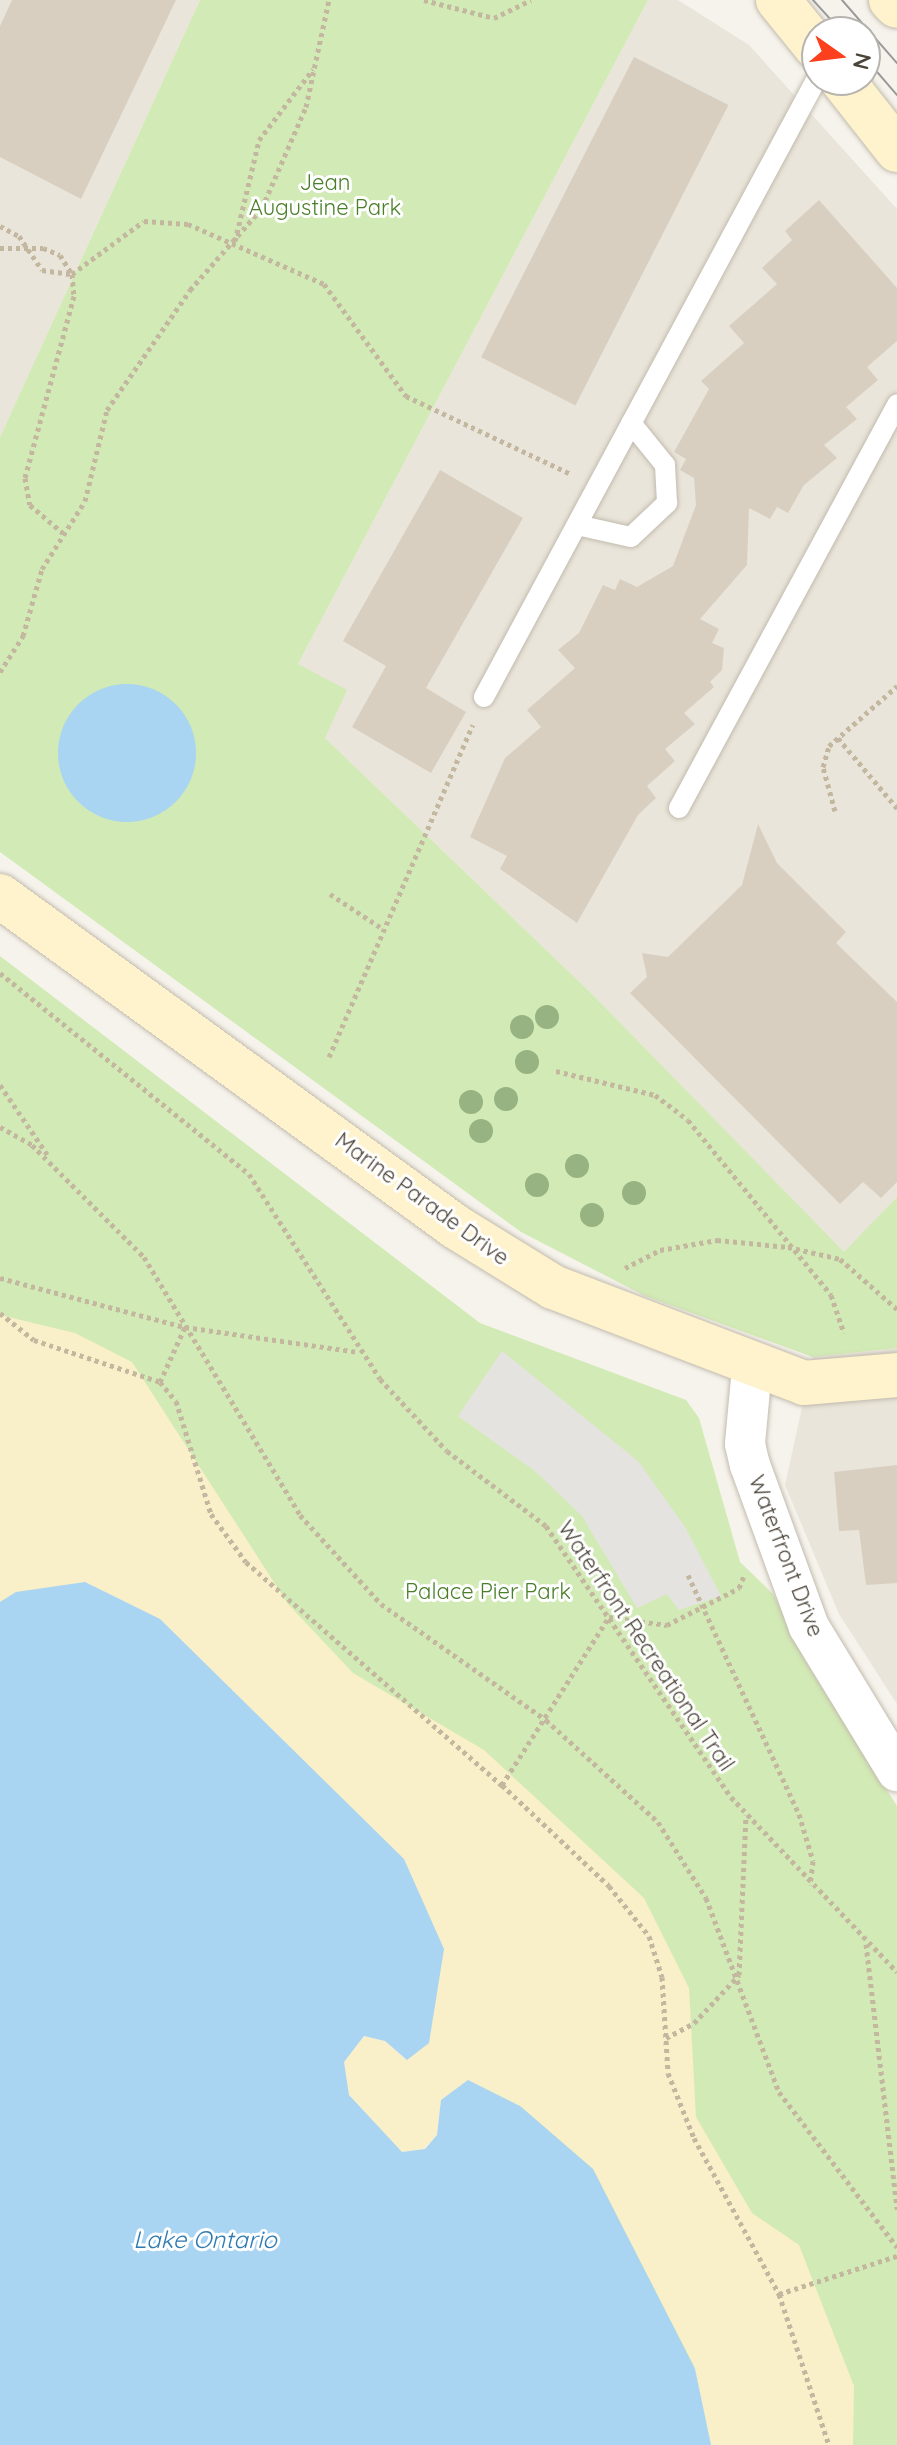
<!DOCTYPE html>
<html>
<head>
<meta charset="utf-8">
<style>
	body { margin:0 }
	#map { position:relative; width:897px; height:2445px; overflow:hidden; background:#f6f3ec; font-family:Quicksand,sans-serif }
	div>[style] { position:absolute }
	.residential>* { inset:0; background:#eae5da }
	.green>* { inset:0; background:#d2eab5 }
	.sand>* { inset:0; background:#f9efc9 }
	.parking>* { inset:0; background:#e5e3e0 }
	.water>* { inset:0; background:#a9d4f2 }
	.round { border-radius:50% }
	.building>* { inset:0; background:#d8cfc1; transform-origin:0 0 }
	.path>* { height:5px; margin-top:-2.5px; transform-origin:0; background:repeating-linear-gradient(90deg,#c4b79f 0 4px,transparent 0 8px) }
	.roads { filter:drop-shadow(0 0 2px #c2bbae) drop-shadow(0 0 2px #c2bbae) }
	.lane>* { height:20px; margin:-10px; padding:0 10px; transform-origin:10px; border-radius:10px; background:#fff }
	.street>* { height:40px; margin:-20px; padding:0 20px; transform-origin:20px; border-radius:20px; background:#fff }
	.secondary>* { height:44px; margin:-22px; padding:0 22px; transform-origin:22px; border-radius:22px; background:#fff3cd }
	.tram>* { height:2px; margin:-1px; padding:0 1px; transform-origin:1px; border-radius:1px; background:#9a9a9a }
	.trees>* { width:24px; height:24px; margin:-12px; border-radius:50%; background:#97b381 }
	span { translate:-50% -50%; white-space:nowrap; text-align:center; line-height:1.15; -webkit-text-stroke:6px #fff; paint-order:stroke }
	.park-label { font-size:22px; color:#4a7f2a }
	.street-label { font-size:22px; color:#4b4439 }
	.water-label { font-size:24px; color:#2e7ab2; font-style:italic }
	.north { position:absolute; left:801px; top:16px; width:80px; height:80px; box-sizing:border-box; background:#fff; border:2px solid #b7b4b0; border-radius:50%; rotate:104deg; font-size:22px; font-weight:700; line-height:32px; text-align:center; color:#4b4439 }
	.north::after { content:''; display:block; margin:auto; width:28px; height:36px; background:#fc3f1d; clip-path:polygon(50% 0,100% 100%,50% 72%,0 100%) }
</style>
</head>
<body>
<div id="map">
	<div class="residential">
		<i style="clip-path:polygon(0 0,200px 0,0 437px)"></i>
		<i style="clip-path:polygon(648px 0,678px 0,749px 45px,897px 209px,897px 1197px,844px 1253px,590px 992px,325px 738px,298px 664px)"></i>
		<i style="clip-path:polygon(897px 1348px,897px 1704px,839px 1614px,785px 1485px,813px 1357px)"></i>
	</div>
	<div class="green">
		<i style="clip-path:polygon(200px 0,648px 0,298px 664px,347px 690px,325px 738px,590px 992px,844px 1252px,897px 1197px,897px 1348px,813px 1357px,645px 1296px,521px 1232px,0 852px,0 437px)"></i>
		<i style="clip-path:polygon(0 956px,480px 1323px,686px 1400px,699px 1418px,740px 1562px,774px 1595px,804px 1659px,897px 1806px,897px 2445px,711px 2445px,695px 2368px,16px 1592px,0 1602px)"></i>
	</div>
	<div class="sand">
		<i style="clip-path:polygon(0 1315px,75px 1333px,132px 1362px,288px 1604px,353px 1673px,484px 1750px,644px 1898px,689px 1988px,696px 2117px,752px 2213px,799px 2245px,854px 2386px,853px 2445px,711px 2445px,695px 2368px,593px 2169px,520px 2106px,441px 2100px,437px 2135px,424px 2149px,401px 2152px,349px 2095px,344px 2062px,364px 2036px,385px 2041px,406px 2060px,16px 1592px,0 1602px)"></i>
	</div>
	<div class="parking">
		<i style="clip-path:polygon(502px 1351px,639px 1462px,685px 1527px,721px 1596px,679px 1610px,667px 1594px,637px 1608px,582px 1516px,535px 1471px,458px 1416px)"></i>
	</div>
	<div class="water">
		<i class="round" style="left:58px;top:684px;width:138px;height:138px"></i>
		<i style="clip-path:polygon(85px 1582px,160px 1619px,404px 1859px,444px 1949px,429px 2043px,407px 2060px,385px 2041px,364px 2036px,344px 2062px,349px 2095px,402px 2152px,425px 2149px,437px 2135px,441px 2100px,468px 2080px,520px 2106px,593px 2169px,695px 2369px,711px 2445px,0 2445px,0 1602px,16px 1592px)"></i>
	</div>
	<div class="building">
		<i style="clip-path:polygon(12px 0,176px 0,81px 199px,0 157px,0 26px)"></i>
		<i style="left:634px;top:57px;width:106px;height:337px;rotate:27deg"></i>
		<i style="clip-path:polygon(819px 200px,897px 288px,897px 341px,867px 367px,878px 380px,846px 407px,857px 419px,824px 445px,837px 458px,804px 485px,788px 513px,777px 507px,770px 519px,749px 508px,747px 565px,700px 619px,719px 629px,712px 643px,724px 648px,722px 670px,710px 682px,714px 687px,684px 713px,695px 724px,665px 749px,675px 761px,647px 786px,656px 798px,638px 815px,577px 923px,500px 869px,507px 856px,470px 837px,505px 758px,541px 727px,527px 710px,575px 668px,558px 650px,579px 633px,603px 585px,615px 590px,620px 579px,637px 587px,673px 566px,696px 505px,694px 478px,680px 470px,686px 459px,674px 452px,709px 389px,701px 381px,744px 343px,729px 326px,777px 284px,762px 268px,792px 240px,785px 231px)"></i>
		<i style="clip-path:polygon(440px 470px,523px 518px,426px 688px,466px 712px,431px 773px,352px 727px,386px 666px,343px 641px)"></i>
		<i style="clip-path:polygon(758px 824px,777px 863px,846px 932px,836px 943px,897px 1002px,897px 1182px,881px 1198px,863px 1182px,840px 1204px,630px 993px,647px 977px,642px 953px,668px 957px,742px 885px)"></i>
		<i style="clip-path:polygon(897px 1465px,897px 1583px,866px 1585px,859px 1530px,839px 1531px,834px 1472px)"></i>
	</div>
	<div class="path">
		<i style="left:424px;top:0;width:72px;rotate:14.4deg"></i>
		<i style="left:494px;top:18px;width:41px;rotate:-25.9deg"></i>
		<i style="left:0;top:226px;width:21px;rotate:28deg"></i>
		<i style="left:19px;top:236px;width:41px;rotate:55.9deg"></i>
		<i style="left:42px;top:270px;width:30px;rotate:8deg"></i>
		<i style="left:72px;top:274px;width:22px;rotate:85deg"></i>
		<i style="left:74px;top:296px;width:188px;rotate:105.1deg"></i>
		<i style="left:25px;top:478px;width:27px;rotate:80deg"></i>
		<i style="left:30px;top:505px;width:43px;rotate:40.3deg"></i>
		<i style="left:235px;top:241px;width:104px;rotate:-76.6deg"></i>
		<i style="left:259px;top:140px;width:89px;rotate:-52.7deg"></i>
		<i style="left:0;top:248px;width:43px"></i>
		<i style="left:43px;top:248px;width:18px;rotate:22deg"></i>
		<i style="left:60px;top:255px;width:22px;rotate:58deg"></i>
		<i style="left:72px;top:274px;width:89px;rotate:-36.4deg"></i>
		<i style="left:144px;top:221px;width:44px;rotate:3.9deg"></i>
		<i style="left:188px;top:224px;width:149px;rotate:23.8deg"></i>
		<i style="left:324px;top:284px;width:139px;rotate:53.8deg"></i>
		<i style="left:406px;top:396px;width:183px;rotate:25.3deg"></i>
		<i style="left:0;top:672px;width:43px;rotate:-57.4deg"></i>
		<i style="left:23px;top:636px;width:70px;rotate:-74.2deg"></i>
		<i style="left:42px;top:569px;width:80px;rotate:-57.7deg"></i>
		<i style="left:85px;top:501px;width:94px;rotate:-76.4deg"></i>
		<i style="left:107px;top:410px;width:146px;rotate:-55.3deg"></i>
		<i style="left:190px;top:290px;width:109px;rotate:-48.7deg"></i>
		<i style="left:262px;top:208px;width:110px;rotate:-66.5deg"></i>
		<i style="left:306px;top:107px;width:109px;rotate:-77.9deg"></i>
		<i style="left:838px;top:738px;width:92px;rotate:49.9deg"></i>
		<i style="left:835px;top:811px;width:46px;rotate:-105.3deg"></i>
		<i style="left:823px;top:767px;width:22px;rotate:-74deg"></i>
		<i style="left:829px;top:746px;width:91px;rotate:-41.4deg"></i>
		<i style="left:330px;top:894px;width:60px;rotate:33.4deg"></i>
		<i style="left:0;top:973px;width:320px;rotate:38.9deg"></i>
		<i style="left:249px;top:1174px;width:243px;rotate:57.4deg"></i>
		<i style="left:380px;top:1379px;width:98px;rotate:47.1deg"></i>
		<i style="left:447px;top:1451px;width:124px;rotate:37.1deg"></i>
		<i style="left:546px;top:1526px;width:328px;rotate:55.7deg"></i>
		<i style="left:731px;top:1797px;width:241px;rotate:46.5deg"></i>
		<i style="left:329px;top:1057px;width:362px;rotate:-66.6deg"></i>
		<i style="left:556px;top:1071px;width:102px;rotate:13.6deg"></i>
		<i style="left:655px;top:1095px;width:41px;rotate:37.1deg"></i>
		<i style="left:688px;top:1120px;width:226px;rotate:50.7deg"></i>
		<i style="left:831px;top:1295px;width:40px;rotate:71.1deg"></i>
		<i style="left:0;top:1085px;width:87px;rotate:55.8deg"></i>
		<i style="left:0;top:1127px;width:37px;rotate:29deg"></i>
		<i style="left:32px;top:1145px;width:158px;rotate:45deg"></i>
		<i style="left:144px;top:1257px;width:301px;rotate:58.8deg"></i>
		<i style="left:300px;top:1515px;width:120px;rotate:47.7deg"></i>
		<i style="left:381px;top:1604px;width:202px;rotate:35.1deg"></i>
		<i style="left:546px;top:1720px;width:151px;rotate:42.3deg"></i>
		<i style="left:658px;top:1822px;width:90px;rotate:57.7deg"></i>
		<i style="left:706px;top:1898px;width:207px;rotate:69.4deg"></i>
		<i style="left:779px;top:2092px;width:195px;rotate:52.7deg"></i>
		<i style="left:625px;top:1268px;width:39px;rotate:-27deg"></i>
		<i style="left:660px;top:1250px;width:58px;rotate:-10deg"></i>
		<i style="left:717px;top:1240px;width:71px;rotate:5.6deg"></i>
		<i style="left:788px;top:1247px;width:53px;rotate:13deg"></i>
		<i style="left:840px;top:1259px;width:76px;rotate:41.3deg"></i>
		<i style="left:0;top:1278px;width:190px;rotate:14.9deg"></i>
		<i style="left:0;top:1313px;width:43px;rotate:38.5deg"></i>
		<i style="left:34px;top:1340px;width:133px;rotate:18.4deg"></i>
		<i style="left:160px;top:1382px;width:25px;rotate:50deg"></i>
		<i style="left:176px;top:1401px;width:118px;rotate:72.8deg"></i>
		<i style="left:211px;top:1514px;width:59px;rotate:53.9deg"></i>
		<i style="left:246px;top:1562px;width:340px;rotate:41.1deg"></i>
		<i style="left:502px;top:1785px;width:147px;rotate:43.3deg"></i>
		<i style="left:609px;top:1886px;width:64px;rotate:51.3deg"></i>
		<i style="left:649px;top:1936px;width:43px;rotate:72.4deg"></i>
		<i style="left:662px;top:1977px;width:96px;rotate:86.4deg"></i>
		<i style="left:668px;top:2073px;width:70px;rotate:68.2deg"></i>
		<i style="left:694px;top:2138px;width:178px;rotate:61.4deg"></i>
		<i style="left:779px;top:2294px;width:159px;rotate:71.7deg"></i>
		<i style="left:160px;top:1382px;width:60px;rotate:-65.6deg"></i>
		<i style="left:185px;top:1327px;width:176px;rotate:8.2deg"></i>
		<i style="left:688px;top:1575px;width:264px;rotate:65.1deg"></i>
		<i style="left:799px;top:1814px;width:49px;rotate:73.4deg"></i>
		<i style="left:813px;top:1861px;width:24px;rotate:97deg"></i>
		<i style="left:502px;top:1785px;width:199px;rotate:-57.5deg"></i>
		<i style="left:609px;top:1617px;width:59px;rotate:7.9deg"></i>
		<i style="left:667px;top:1625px;width:81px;rotate:-27.2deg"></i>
		<i style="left:739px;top:1588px;width:16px;rotate:-68deg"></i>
		<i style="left:866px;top:1944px;width:267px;rotate:83.3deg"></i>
		<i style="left:666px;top:2038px;width:32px;rotate:-28deg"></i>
		<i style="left:694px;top:2023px;width:66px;rotate:-46.8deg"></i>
		<i style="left:739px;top:1975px;width:160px;rotate:-87.5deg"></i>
		<i style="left:779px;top:2294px;width:124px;rotate:-17.9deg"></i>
	</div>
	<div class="roads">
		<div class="lane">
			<i style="left:577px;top:525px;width:55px;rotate:12.5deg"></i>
			<i style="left:631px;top:537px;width:50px;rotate:-43.4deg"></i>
			<i style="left:667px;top:503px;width:38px;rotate:-93deg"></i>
			<i style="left:665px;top:465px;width:54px;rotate:-129deg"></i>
			<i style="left:484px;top:697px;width:703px;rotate:-61.72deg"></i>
			<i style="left:679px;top:808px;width:459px;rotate:-61.6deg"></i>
		</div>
		<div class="street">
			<i style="left:752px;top:1368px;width:76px;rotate:95.3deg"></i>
			<i style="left:745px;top:1444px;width:22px;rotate:77deg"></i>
			<i style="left:750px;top:1465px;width:172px;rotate:70deg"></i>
			<i style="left:809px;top:1627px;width:169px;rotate:58.6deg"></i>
		</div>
		<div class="secondary">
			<i style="left:778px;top:0;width:62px;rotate:50.9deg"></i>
			<i style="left:891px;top:0;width:8px;rotate:45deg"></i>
			<i style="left:842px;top:80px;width:89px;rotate:51.8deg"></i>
			<i style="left:0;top:896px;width:563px;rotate:35.98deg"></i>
			<i style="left:456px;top:1227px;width:114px;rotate:31.7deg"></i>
			<i style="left:553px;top:1287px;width:269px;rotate:20.9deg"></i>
			<i style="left:804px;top:1383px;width:93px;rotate:-4.9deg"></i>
		</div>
	</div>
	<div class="tram">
		<i style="left:813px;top:0;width:43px;rotate:47.8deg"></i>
		<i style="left:842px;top:0;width:84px;rotate:48.9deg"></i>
		<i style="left:865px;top:58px;width:49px;rotate:49.1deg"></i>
	</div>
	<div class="trees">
		<i style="left:547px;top:1017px"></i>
		<i style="left:522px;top:1027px"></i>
		<i style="left:527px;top:1062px"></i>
		<i style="left:506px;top:1099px"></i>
		<i style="left:471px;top:1102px"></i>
		<i style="left:481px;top:1131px"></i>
		<i style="left:577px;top:1166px"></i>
		<i style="left:537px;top:1185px"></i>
		<i style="left:634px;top:1193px"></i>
		<i style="left:592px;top:1215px"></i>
	</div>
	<div class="park-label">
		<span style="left:325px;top:195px">Jean<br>Augustine Park</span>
		<span style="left:488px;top:1592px">Palace Pier Park</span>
	</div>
	<div class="street-label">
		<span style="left:422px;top:1199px;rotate:36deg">Marine Parade Drive</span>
		<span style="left:786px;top:1556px;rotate:69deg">Waterfront Drive</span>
		<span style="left:646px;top:1646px;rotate:56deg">Waterfront Recreational Trail</span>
	</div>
	<div class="water-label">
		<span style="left:205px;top:2240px">Lake Ontario</span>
	</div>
	<div class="north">N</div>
</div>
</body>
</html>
